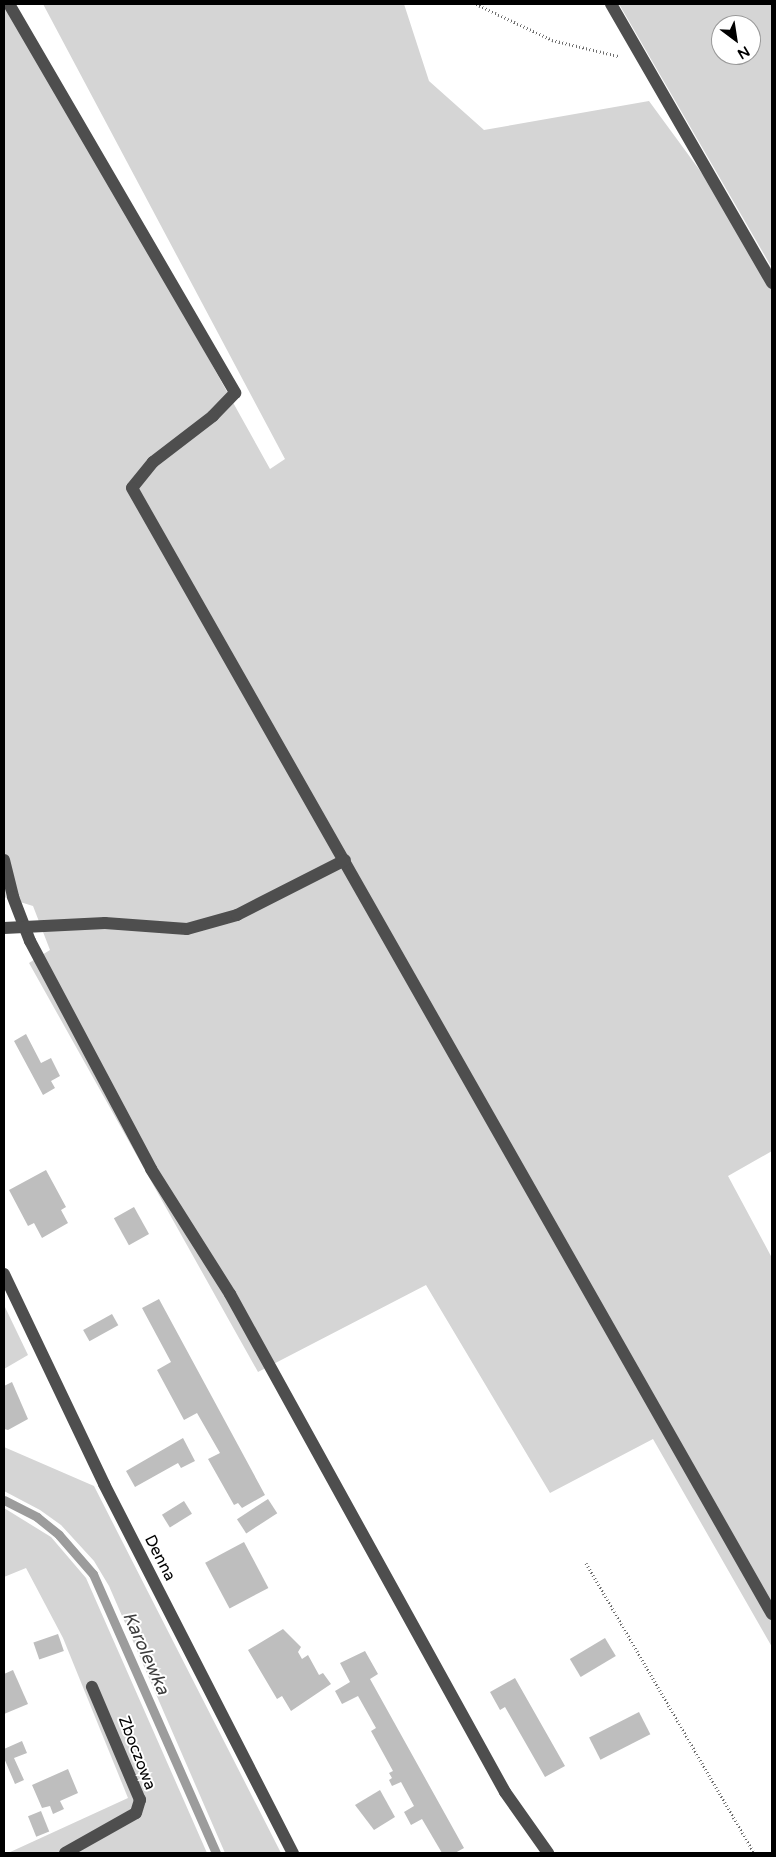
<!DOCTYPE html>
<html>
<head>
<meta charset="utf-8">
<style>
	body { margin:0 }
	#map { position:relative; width:776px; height:1857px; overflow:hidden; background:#fff; font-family:"Varela Round",sans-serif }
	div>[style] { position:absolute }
	.green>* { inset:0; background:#d5d5d5 }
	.stream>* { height:9px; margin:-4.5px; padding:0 4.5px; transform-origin:4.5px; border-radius:4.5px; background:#9c9c9c }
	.building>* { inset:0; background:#bebebe; transform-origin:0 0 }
	.path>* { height:3px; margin-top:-1.5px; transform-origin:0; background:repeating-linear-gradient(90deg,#707070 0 1px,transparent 0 3.5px) }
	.minor>* { height:12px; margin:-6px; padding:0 6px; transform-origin:6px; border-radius:6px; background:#4e4e4e }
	span { translate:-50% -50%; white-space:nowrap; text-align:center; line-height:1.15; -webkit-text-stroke:4px #fff; paint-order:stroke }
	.street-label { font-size:16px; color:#000 }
	.water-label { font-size:18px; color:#3d3d3d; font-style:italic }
	.frame { position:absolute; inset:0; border:5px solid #000; pointer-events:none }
	.north { position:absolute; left:711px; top:15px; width:50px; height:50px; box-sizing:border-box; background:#fff; border:1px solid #999; border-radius:50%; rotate:149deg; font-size:14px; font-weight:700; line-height:20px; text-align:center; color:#000 }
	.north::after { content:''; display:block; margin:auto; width:18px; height:22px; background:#000; clip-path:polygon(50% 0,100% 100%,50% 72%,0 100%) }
</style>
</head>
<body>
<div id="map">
	<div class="green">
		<i style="clip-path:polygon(4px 4px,11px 4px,270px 469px,285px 459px,43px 4px,404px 4px,429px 81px,484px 130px,649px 101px,772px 269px,772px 1151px,728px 1176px,772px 1258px,772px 1647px,653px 1439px,550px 1493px,426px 1285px,258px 1372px,29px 963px,50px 950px,33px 906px,4px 897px)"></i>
		<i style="clip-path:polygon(evenodd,619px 4px,772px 4px,772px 268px,619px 4px,721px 25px,751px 25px,751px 55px,721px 55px,721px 25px)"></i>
		<i style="clip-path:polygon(4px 1305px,28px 1355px,4px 1369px)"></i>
		<i style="clip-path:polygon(4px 1447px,94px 1486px,281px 1853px,225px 1853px,109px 1586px,94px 1561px,61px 1525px,40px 1510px,4px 1491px)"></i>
		<i style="clip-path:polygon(4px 1508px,51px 1537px,86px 1578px,207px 1853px,8px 1853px,128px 1798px,63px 1638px,26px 1568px,4px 1577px)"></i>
	</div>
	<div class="stream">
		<i style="left:4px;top:1500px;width:37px;rotate:27deg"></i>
		<i style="left:37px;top:1517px;width:28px;rotate:39deg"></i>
		<i style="left:59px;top:1535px;width:52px;rotate:48.9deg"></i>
		<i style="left:93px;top:1574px;width:305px;rotate:66.2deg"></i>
	</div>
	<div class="building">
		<i style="clip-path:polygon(26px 1034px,41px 1063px,51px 1058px,60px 1076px,51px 1081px,55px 1088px,43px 1095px,14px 1041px)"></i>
		<i style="clip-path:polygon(46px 1170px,66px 1207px,61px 1210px,68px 1223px,42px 1238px,34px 1223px,28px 1226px,9px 1190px)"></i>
		<i style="left:134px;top:1207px;width:31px;height:23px;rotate:61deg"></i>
		<i style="clip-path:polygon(159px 1299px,265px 1495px,242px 1508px,238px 1503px,234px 1505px,208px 1459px,220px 1453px,197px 1413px,184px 1420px,157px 1370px,171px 1362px,142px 1308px)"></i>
		<i style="left:112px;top:1314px;width:13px;height:33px;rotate:61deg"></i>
		<i style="clip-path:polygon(12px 1382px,28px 1419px,8px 1430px,4px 1429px,4px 1386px)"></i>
		<i style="clip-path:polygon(183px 1438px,195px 1461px,181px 1468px,178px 1463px,135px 1487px,126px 1471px)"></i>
		<i style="left:268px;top:1499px;width:17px;height:37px;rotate:57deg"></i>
		<i style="left:184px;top:1501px;width:15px;height:26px;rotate:58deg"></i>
		<i style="left:244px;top:1542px;width:52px;height:44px;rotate:62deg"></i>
		<i style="clip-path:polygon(283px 1629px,301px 1647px,298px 1652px,302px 1659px,308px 1655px,319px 1675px,323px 1673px,331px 1684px,291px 1711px,282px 1696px,277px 1699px,248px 1650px)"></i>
		<i style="left:58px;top:1634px;width:18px;height:26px;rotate:71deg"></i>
		<i style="left:605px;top:1638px;width:21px;height:41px;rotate:59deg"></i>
		<i style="clip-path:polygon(365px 1651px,378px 1674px,370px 1679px,464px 1848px,455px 1853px,442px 1853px,422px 1819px,411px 1825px,404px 1812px,414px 1806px,401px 1782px,392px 1786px,389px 1780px,392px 1778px,389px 1773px,393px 1771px,371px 1731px,376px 1728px,358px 1696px,342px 1704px,335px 1691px,350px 1682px,340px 1663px)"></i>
		<i style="clip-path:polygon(13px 1670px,28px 1704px,4px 1714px,4px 1674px)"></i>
		<i style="clip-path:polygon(515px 1678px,565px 1766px,545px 1777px,505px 1707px,500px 1710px,490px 1692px)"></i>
		<i style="left:639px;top:1712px;width:25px;height:56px;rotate:63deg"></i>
		<i style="clip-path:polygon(22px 1741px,27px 1753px,14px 1758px,24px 1780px,15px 1784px,4px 1758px,4px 1749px)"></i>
		<i style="clip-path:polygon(68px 1769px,78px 1793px,60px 1801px,64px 1809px,53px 1814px,50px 1806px,42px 1808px,32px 1785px)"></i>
		<i style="clip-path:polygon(380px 1790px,395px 1817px,374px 1830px,355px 1805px)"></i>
		<i style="left:41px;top:1811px;width:22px;height:14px;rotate:68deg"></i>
	</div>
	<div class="path">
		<i style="left:476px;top:4px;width:84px;rotate:25.3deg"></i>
		<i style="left:552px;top:40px;width:68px;rotate:13.6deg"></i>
		<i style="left:586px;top:1563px;width:335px;rotate:59.9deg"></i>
	</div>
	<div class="minor">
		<i style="left:9px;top:4px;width:450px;rotate:59.8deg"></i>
		<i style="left:235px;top:393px;width:32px;rotate:134deg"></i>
		<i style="left:213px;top:416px;width:76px;rotate:142.5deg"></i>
		<i style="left:153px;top:462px;width:33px;rotate:129deg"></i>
		<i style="left:132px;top:488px;width:1295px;rotate:60.39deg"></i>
		<i style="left:611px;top:4px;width:322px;rotate:60deg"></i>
		<i style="left:4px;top:860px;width:38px;rotate:76deg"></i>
		<i style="left:13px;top:897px;width:47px;rotate:68.9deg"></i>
		<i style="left:30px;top:941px;width:258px;rotate:62deg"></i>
		<i style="left:151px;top:1169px;width:148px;rotate:57.7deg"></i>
		<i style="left:230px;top:1294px;width:569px;rotate:61.09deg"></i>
		<i style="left:505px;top:1792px;width:75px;rotate:54.8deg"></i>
		<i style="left:4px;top:928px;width:101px;rotate:-2.8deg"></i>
		<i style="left:105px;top:923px;width:82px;rotate:4.2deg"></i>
		<i style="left:187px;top:929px;width:52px;rotate:-15.6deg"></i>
		<i style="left:237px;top:915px;width:121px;rotate:-27deg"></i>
		<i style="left:4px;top:1274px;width:233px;rotate:64.5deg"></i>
		<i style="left:104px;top:1484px;width:415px;rotate:62.9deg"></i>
		<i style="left:65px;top:1853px;width:81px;rotate:-29.4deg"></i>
		<i style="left:136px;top:1813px;width:14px;rotate:-73deg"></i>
		<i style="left:140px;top:1800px;width:123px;rotate:-113deg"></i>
	</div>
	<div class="street-label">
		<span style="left:160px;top:1558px;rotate:63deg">Denna</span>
		<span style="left:137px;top:1753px;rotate:69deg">Zboczowa</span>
	</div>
	<div class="water-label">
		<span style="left:146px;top:1653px;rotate:66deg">Karolewka</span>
	</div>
	<div class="frame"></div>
	<div class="north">N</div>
</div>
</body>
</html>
